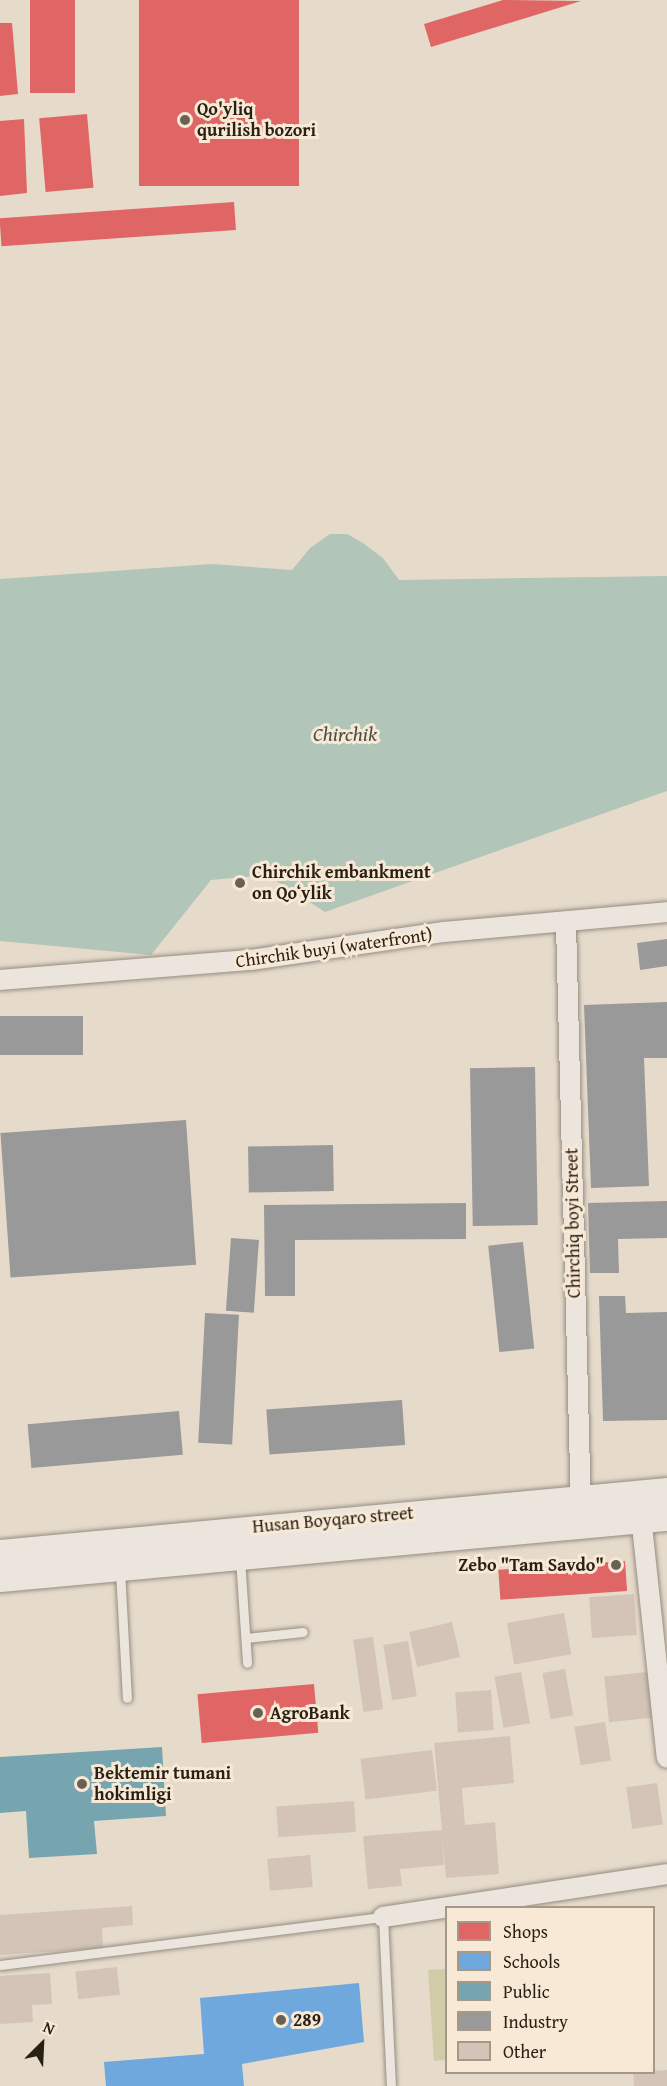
<!DOCTYPE html>
<html>
<head>
<meta charset="utf-8">
<style>
	body { margin:0 }
	#map { position:relative; width:667px; height:2086px; overflow:hidden; background:#e6dbca; font-family:"Gentium Book Plus",serif }
	div>[style] { position:absolute }
	.green>* { inset:0; background:#d1cca8 }
	.water>* { inset:0; background:#b2c5b9 }
	.shops>* { inset:0; background:#e06666; transform-origin:0 0 }
	.schools>* { inset:0; background:#6fa8dc }
	.public>* { inset:0; background:#76a5af }
	.industry>* { inset:0; background:#999; transform-origin:0 0 }
	.building>* { inset:0; background:#d4c4b8; transform-origin:0 0 }
	.roads { filter:drop-shadow(0 0 2px #958d82) drop-shadow(0 0 2px #958d82) }
	.service>* { height:9px; margin:-4.5px; padding:0 4.5px; transform-origin:4.5px; border-radius:4.5px; background:#ebe5dd }
	.minor>* { height:20px; margin:-10px; padding:0 10px; transform-origin:10px; border-radius:10px; background:#ebe5dd }
	.secondary>* { height:27px; margin:-13.5px; padding:0 13.5px; transform-origin:13.5px; border-radius:13.5px; background:#ebe5dd }
	.dots>* { width:16px; height:16px; translate:-50% -50%; box-sizing:border-box; border:3px solid #f7e9d5; border-radius:50% }
	span { translate:-50% -50%; white-space:nowrap; text-align:center; line-height:1.15; -webkit-text-stroke:6px #f7e9d5; paint-order:stroke }
	.poi-label { font-size:18px; color:#291f13; font-weight:700 }
	.left { translate:0 -50%; text-align:left }
	.right { translate:-100% -50%; text-align:right }
	.street-label { font-size:18px; color:#291f13 }
	.water-label { font-size:20px; color:#4b4e43; font-style:italic }
	.legend { position:absolute; left:445px; top:1906px; width:210px; height:168px; box-sizing:border-box; background:#f7e9d5; border:2px solid #a59887; margin:0; padding:8px 10px; list-style:none; font-size:18px; color:#291f13 }
	.legend li { display:flex; align-items:center; gap:12px; height:30px }
	.legend b { width:30px; border:2px solid #a59887 }
	.north { position:absolute; left:12px; top:2014px; width:60px; height:60px; -webkit-text-stroke:4px #f7e9d5; paint-order:stroke; rotate:24deg; font-size:16px; font-weight:700; line-height:24px; text-align:center; color:#291f13 }
	.north::after { content:''; display:block; margin:auto; width:21px; height:27px; background:#291f13; clip-path:polygon(50% 0,100% 100%,50% 72%,0 100%) }
</style>
</head>
<body>
<div id="map">
	<div class="green">
		<i style="clip-path:polygon(446px 1969px,446px 2060px,434px 2061px,428px 1970px)"></i>
	</div>
	<div class="water">
		<i style="clip-path:polygon(330px 534px,347px 534px,363px 543px,383px 558px,399px 580px,667px 576px,667px 791px,325px 912px,267px 875px,211px 880px,151px 955px,0 941px,0 579px,212px 564px,292px 570px,310px 548px)"></i>
	</div>
	<div class="shops">
		<i style="left:30px;top:0;width:45px;height:93px"></i>
		<i style="left:139px;top:0;width:160px;height:186px"></i>
		<i style="clip-path:polygon(503px 0,581px 1px,431px 47px,424px 24px)"></i>
		<i style="clip-path:polygon(0 23px,12px 23px,18px 94px,0 96px)"></i>
		<i style="left:87px;top:114px;width:74px;height:48px;rotate:85deg"></i>
		<i style="clip-path:polygon(24px 119px,27px 193px,0 196px,0 121px)"></i>
		<i style="left:234px;top:202px;width:28px;height:235px;rotate:86deg"></i>
		<i style="left:625px;top:1561px;width:30px;height:127px;rotate:86deg"></i>
		<i style="left:314px;top:1684px;width:49px;height:117px;rotate:85deg"></i>
	</div>
	<div class="schools">
		<i style="clip-path:polygon(359px 1983px,364px 2042px,242px 2064px,244px 2086px,106px 2086px,104px 2062px,204px 2054px,200px 1998px)"></i>
	</div>
	<div class="public">
		<i style="clip-path:polygon(162px 1747px,166px 1816px,94px 1821px,97px 1854px,29px 1858px,26px 1811px,0 1813px,0 1757px)"></i>
	</div>
	<div class="industry">
		<i style="clip-path:polygon(667px 939px,667px 966px,640px 970px,637px 943px)"></i>
		<i style="clip-path:polygon(667px 1002px,667px 1058px,644px 1058px,649px 1186px,591px 1188px,584px 1005px)"></i>
		<i style="left:0;top:1016px;width:83px;height:39px"></i>
		<i style="left:535px;top:1067px;width:158px;height:65px;rotate:89deg"></i>
		<i style="left:186px;top:1120px;width:145px;height:186px;rotate:86deg"></i>
		<i style="left:333px;top:1145px;width:46px;height:85px;rotate:89deg"></i>
		<i style="clip-path:polygon(667px 1201px,667px 1238px,618px 1239px,619px 1273px,590px 1273px,588px 1203px)"></i>
		<i style="clip-path:polygon(466px 1203px,466px 1239px,295px 1240px,295px 1296px,265px 1296px,264px 1205px)"></i>
		<i style="left:231px;top:1238px;width:28px;height:73px;rotate:4deg"></i>
		<i style="left:523px;top:1242px;width:107px;height:35px;rotate:84deg"></i>
		<i style="clip-path:polygon(599px 1296px,625px 1296px,626px 1313px,667px 1312px,667px 1420px,603px 1421px)"></i>
		<i style="left:205px;top:1313px;width:34px;height:130px;rotate:3deg"></i>
		<i style="left:402px;top:1400px;width:45px;height:136px;rotate:86deg"></i>
		<i style="left:179px;top:1411px;width:44px;height:152px;rotate:85deg"></i>
	</div>
	<div class="building">
		<i style="left:634px;top:1594px;width:41px;height:45px;rotate:86deg"></i>
		<i style="left:564px;top:1613px;width:42px;height:58px;rotate:80deg"></i>
		<i style="left:452px;top:1622px;width:36px;height:44px;rotate:77deg"></i>
		<i style="left:373px;top:1637px;width:73px;height:20px;rotate:82deg"></i>
		<i style="left:408px;top:1641px;width:56px;height:25px;rotate:81deg"></i>
		<i style="left:565px;top:1669px;width:47px;height:23px;rotate:80deg"></i>
		<i style="left:521px;top:1672px;width:52px;height:27px;rotate:80deg"></i>
		<i style="left:647px;top:1672px;width:46px;height:43px;rotate:84deg"></i>
		<i style="left:491px;top:1690px;width:40px;height:36px;rotate:86deg"></i>
		<i style="left:605px;top:1722px;width:39px;height:31px;rotate:81deg"></i>
		<i style="clip-path:polygon(510px 1736px,514px 1783px,462px 1788px,465px 1825px,495px 1822px,499px 1874px,446px 1878px,442px 1836px,444px 1865px,400px 1869px,402px 1886px,368px 1889px,363px 1836px,442px 1830px,434px 1743px)"></i>
		<i style="left:432px;top:1750px;width:41px;height:72px;rotate:83deg"></i>
		<i style="left:657px;top:1783px;width:42px;height:31px;rotate:82deg"></i>
		<i style="left:354px;top:1801px;width:31px;height:78px;rotate:86deg"></i>
		<i style="left:310px;top:1855px;width:32px;height:43px;rotate:85deg"></i>
		<i style="clip-path:polygon(132px 1906px,133px 1925px,102px 1928px,103px 1948px,0 1955px,0 1915px)"></i>
		<i style="left:117px;top:1967px;width:28px;height:42px;rotate:84deg"></i>
		<i style="clip-path:polygon(50px 1973px,52px 2004px,32px 2005px,33px 2022px,0 2024px,0 1976px)"></i>
		<i style="clip-path:polygon(667px 2070px,667px 2086px,634px 2086px,633px 2072px)"></i>
	</div>
	<div class="roads">
		<div class="service">
			<i style="left:240px;top:1559px;width:104px;rotate:86.1deg"></i>
			<i style="left:120px;top:1570px;width:128px;rotate:86.9deg"></i>
			<i style="left:246px;top:1638px;width:57px;rotate:-6deg"></i>
			<i style="left:1px;top:1965px;width:385px;rotate:-7.2deg"></i>
			<i style="left:383px;top:1917px;width:169px;rotate:87.3deg"></i>
		</div>
		<div class="minor">
			<i style="left:566px;top:923px;width:589px;rotate:88.54deg"></i>
			<i style="left:0;top:980px;width:252px;rotate:-4.6deg"></i>
			<i style="left:251px;top:960px;width:195px;rotate:-8.3deg"></i>
			<i style="left:444px;top:932px;width:224px;rotate:-5.1deg"></i>
			<i style="left:640px;top:1507px;width:252px;rotate:83.9deg"></i>
			<i style="left:383px;top:1917px;width:287px;rotate:-8.6deg"></i>
		</div>
		<div class="secondary">
			<i style="left:0;top:1553px;width:670px;rotate:-5.31deg"></i>
			<i style="left:0;top:1578px;width:670px;rotate:-5.23deg"></i>
		</div>
	</div>
	<div class="dots">
		<i style="left:185px;top:120px;background:#6b6153"></i>
		<i style="left:240px;top:883px;background:#6b6153"></i>
		<i style="left:616px;top:1565px;background:#6b6153"></i>
		<i style="left:258px;top:1713px;background:#6b6153"></i>
		<i style="left:82px;top:1784px;background:#6b6153"></i>
		<i style="left:281px;top:2020px;background:#6b6153"></i>
	</div>
	<div class="poi-label">
		<span class="left" style="left:197px;top:120px">Qo'yliq<br>qurilish bozori</span>
		<span class="left" style="left:252px;top:883px">Chirchik embankment<br>on Qoʻylik</span>
		<span class="right" style="left:604px;top:1565px">Zebo "Tam Savdo"</span>
		<span class="left" style="left:270px;top:1713px">AgroBank</span>
		<span class="left" style="left:94px;top:1784px">Bektemir tumani<br>hokimligi</span>
		<span class="left" style="left:293px;top:2020px">289</span>
	</div>
	<div class="street-label">
		<span style="left:334px;top:948px;rotate:-8deg">Chirchik buyi (waterfront)</span>
		<span style="left:573px;top:1223px;rotate:-91deg">Chirchiq boyi Street</span>
		<span style="left:333px;top:1520px;rotate:-5deg">Husan Boyqaro street</span>
	</div>
	<div class="water-label">
		<span style="left:345px;top:733px">Chirchik</span>
	</div>
	<ul class="legend">
	<li><b style="height:16px;background:#e06666"></b>Shops</li>
	<li><b style="height:16px;background:#6fa8dc"></b>Schools</li>
	<li><b style="height:16px;background:#76a5af"></b>Public</li>
	<li><b style="height:16px;background:#999"></b>Industry</li>
	<li><b style="height:16px;background:#d4c4b8"></b>Other</li>
	</ul>
	<div class="north">N</div>
</div>
</body>
</html>
